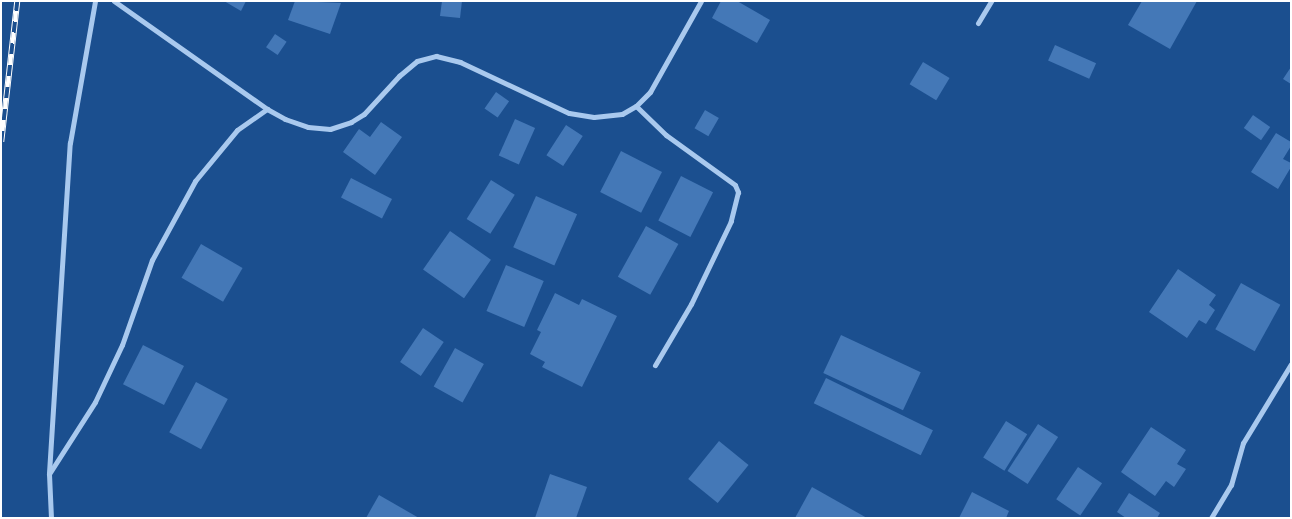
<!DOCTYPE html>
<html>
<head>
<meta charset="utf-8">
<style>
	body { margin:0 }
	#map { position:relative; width:1292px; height:519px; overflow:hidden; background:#1b4f8f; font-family:Helvetica,sans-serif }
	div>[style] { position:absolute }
	.building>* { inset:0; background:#4478b7; transform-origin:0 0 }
	.street>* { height:5px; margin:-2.5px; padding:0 2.5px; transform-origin:2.5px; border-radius:2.5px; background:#a9c9ee }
	.rail>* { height:5.5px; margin-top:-2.75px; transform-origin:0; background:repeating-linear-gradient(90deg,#1b4f8f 0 11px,#fff 0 22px); box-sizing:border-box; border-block:1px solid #fff }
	span { translate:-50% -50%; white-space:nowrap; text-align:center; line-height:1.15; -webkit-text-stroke:5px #1b4f8f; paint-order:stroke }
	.frame { position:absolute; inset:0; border:2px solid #fff; pointer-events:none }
</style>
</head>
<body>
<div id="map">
	<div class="building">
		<i style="clip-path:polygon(224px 1px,246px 1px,241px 11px)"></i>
		<i style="clip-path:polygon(295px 1px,341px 3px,330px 34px,288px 20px)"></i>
		<i style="clip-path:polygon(442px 1px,462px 1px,460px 18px,440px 16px)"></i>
		<i style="clip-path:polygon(721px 1px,737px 1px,770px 20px,757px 43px,712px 18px)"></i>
		<i style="clip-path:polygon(1142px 1px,1197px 1px,1170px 49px,1128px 25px)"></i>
		<i style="left:275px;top:34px;width:14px;height:16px;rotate:34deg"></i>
		<i style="left:1055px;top:45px;width:45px;height:17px;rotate:24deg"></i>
		<i style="left:923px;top:62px;width:31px;height:26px;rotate:31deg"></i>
		<i style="clip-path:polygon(1291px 67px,1291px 84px,1283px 79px)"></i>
		<i style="left:496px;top:92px;width:16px;height:20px;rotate:35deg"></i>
		<i style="left:705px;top:110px;width:16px;height:21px;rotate:30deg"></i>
		<i style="left:1253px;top:115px;width:21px;height:16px;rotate:35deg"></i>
		<i style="left:515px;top:119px;width:22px;height:40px;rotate:24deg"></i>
		<i style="clip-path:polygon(381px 122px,402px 137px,375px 175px,343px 152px,359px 129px,370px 137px)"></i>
		<i style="left:566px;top:125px;width:20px;height:36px;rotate:33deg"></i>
		<i style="clip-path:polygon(1276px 133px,1291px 142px,1291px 146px,1283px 159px,1291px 163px,1291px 167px,1278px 189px,1251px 172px)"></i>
		<i style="left:621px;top:151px;width:46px;height:46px;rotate:27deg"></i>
		<i style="left:681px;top:176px;width:36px;height:50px;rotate:27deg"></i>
		<i style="left:351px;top:178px;width:46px;height:22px;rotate:27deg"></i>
		<i style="left:491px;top:180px;width:28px;height:46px;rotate:32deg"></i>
		<i style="left:536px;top:196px;width:45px;height:56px;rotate:24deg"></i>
		<i style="left:646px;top:226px;width:37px;height:58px;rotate:29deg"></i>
		<i style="left:450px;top:231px;width:50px;height:47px;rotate:35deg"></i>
		<i style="left:201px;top:244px;width:48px;height:39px;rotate:30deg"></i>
		<i style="left:506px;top:265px;width:41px;height:50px;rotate:23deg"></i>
		<i style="clip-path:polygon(1178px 269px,1216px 295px,1209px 305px,1215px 310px,1206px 324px,1199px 320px,1187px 338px,1149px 312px)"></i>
		<i style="left:1241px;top:283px;width:45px;height:53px;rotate:29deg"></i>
		<i style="clip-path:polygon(555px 293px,579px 305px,582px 299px,617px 316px,582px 387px,542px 367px,545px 362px,530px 354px,541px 332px,537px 330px)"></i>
		<i style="left:423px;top:328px;width:25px;height:41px;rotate:34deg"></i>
		<i style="left:841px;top:335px;width:88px;height:42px;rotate:25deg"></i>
		<i style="left:143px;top:345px;width:46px;height:44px;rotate:27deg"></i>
		<i style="left:455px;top:348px;width:33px;height:44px;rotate:29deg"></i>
		<i style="left:826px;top:378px;width:119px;height:28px;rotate:26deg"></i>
		<i style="left:196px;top:382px;width:36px;height:57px;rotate:28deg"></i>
		<i style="left:1006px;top:421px;width:25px;height:43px;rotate:32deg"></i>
		<i style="left:1038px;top:424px;width:24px;height:56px;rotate:33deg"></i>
		<i style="clip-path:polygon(1151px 427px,1186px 450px,1177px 464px,1186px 469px,1174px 487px,1166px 481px,1155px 496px,1121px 472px)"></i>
		<i style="left:719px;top:441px;width:38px;height:49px;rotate:39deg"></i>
		<i style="left:1078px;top:467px;width:29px;height:39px;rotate:34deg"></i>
		<i style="clip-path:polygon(550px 474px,587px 487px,576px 518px,535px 518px)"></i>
		<i style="clip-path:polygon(812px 487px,867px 518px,795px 518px)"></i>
		<i style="clip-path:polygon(972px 492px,1009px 511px,1006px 518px,959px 518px)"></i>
		<i style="clip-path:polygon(1129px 493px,1160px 513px,1157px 518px,1126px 518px,1117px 512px)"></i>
		<i style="clip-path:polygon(379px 495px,419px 518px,366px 518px)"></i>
	</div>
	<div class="street">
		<i style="left:114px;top:1px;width:187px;rotate:35.2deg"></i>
		<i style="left:978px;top:23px;width:26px;rotate:-59deg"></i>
		<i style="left:636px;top:106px;width:42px;rotate:44deg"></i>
		<i style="left:666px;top:135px;width:85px;rotate:35.9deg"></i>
		<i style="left:735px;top:185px;width:8px;rotate:67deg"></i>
		<i style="left:738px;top:192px;width:30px;rotate:104deg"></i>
		<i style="left:731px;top:221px;width:92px;rotate:115.7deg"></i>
		<i style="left:691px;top:304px;width:71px;rotate:120.5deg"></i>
		<i style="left:49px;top:473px;width:331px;rotate:-86.4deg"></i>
		<i style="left:70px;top:143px;width:144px;rotate:-80deg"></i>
		<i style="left:51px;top:518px;width:44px;rotate:-92.6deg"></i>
		<i style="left:49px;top:474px;width:85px;rotate:-57.4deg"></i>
		<i style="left:95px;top:402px;width:63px;rotate:-64.7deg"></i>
		<i style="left:122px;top:345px;width:90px;rotate:-70.6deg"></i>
		<i style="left:152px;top:260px;width:90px;rotate:-61.4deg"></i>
		<i style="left:195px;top:181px;width:66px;rotate:-50.5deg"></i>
		<i style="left:237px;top:130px;width:37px;rotate:-35deg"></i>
		<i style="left:267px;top:109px;width:21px;rotate:29deg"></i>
		<i style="left:285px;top:119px;width:24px;rotate:19deg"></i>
		<i style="left:308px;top:127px;width:22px;rotate:5deg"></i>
		<i style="left:330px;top:129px;width:22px;rotate:-18deg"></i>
		<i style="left:351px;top:122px;width:15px;rotate:-32deg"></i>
		<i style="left:364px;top:114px;width:52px;rotate:-47.4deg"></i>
		<i style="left:399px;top:76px;width:23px;rotate:-40deg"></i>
		<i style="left:417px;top:61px;width:20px;rotate:-15deg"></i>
		<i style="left:436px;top:56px;width:25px;rotate:14deg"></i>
		<i style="left:460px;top:62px;width:120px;rotate:25.1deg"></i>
		<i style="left:569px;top:113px;width:25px;rotate:9deg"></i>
		<i style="left:594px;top:117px;width:28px;rotate:-6deg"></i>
		<i style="left:622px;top:114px;width:16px;rotate:-30deg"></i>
		<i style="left:636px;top:106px;width:20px;rotate:-45deg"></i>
		<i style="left:650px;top:92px;width:104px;rotate:-60.7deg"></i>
		<i style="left:1211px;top:518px;width:39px;rotate:-59deg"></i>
		<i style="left:1231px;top:485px;width:44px;rotate:-74.1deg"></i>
		<i style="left:1243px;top:443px;width:92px;rotate:-58.7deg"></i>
	</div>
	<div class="rail">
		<i style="left:1px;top:142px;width:142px;rotate:-83.5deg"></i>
	</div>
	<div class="frame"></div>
</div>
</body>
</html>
